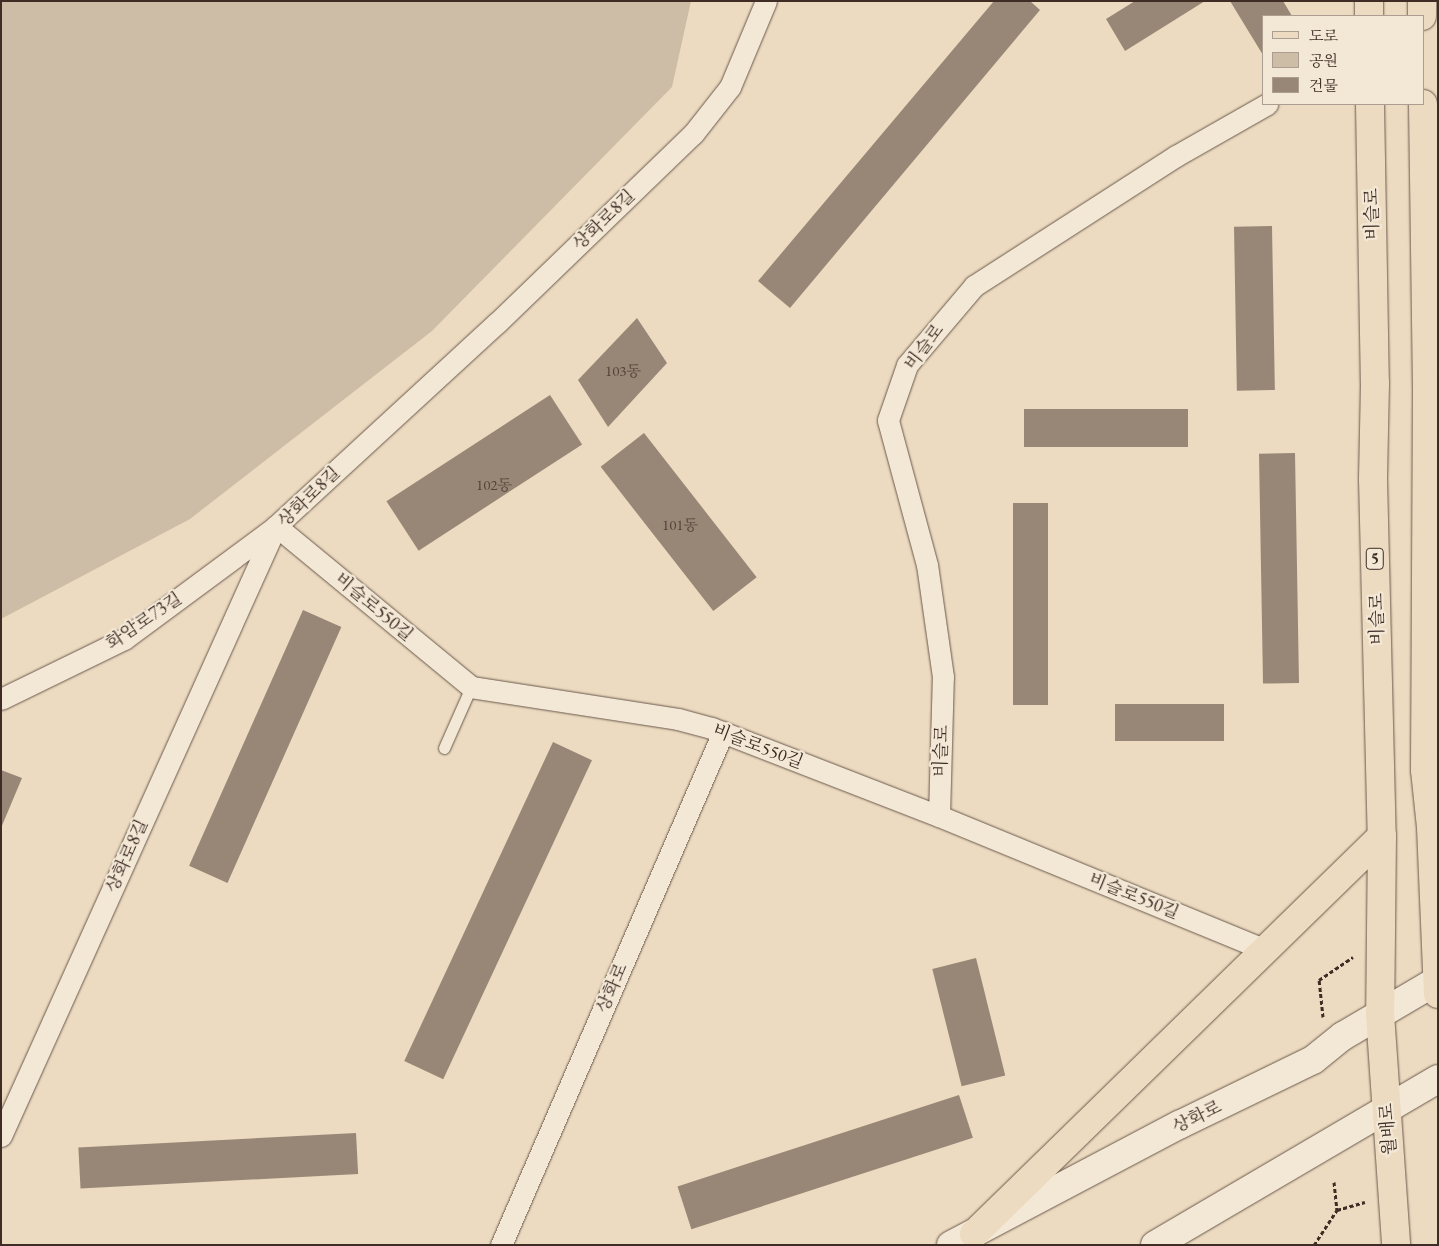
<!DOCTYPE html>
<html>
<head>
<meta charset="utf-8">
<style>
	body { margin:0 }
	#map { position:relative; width:1439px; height:1246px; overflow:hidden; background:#ecdbc0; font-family:"EB Garamond","Noto Serif KR",serif }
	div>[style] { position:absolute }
	.green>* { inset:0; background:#cebda6 }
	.building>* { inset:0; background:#988776; transform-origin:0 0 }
	.path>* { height:3px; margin-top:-1.5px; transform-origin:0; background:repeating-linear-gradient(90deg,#3e2c25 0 4px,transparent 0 6.5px) }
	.roads { filter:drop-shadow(0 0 1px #6a584c) drop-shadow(0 0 1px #6a584c) }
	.service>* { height:11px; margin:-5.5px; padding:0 5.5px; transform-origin:5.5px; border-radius:5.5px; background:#f3e8d6 }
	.minor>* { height:21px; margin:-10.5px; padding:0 10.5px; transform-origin:10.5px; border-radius:10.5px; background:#f3e8d6 }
	.secondary>* { height:28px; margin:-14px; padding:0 14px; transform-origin:14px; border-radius:14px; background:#f3e8d6 }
	.primary>* { height:28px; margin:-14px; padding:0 14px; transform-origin:14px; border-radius:14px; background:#ecdbc0 }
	span { translate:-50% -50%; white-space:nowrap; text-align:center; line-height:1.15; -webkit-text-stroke:4.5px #f3e8d6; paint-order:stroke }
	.number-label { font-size:15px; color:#544339 }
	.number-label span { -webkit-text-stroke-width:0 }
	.shield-label span { padding:1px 4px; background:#f3e8d6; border:1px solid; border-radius:4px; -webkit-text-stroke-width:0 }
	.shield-label { font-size:16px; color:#3e2c25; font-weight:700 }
	.street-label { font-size:18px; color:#3e2c25 }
	.frame { position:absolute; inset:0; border:2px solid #3e2c25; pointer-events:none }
	.legend { position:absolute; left:1262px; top:15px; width:162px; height:90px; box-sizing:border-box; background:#f3e8d6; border:1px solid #ab9d8f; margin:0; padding:6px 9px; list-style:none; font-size:15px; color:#3e2c25 }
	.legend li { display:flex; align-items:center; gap:10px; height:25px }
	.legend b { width:25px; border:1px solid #ab9d8f }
</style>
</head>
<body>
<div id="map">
	<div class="green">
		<i style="clip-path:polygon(1px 1px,691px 1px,672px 87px,432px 331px,190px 519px,1px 619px)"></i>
	</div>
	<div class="building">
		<i style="clip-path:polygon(994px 1px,1030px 1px,1040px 10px,790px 308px,758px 281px)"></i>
		<i style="clip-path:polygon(1135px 1px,1205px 1px,1125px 51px,1106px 19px)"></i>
		<i style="clip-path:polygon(1230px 1px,1283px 1px,1292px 16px,1263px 16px,1263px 55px)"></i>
		<i style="left:1272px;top:226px;width:164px;height:38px;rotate:89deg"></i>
		<i style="clip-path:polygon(637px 318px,667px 363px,608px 427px,578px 380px)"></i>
		<i style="left:550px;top:395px;width:59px;height:195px;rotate:57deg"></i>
		<i style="left:1188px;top:409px;width:38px;height:164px;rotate:90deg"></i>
		<i style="left:644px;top:433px;width:183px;height:55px;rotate:52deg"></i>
		<i style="left:1295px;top:453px;width:230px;height:36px;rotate:89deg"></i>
		<i style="left:1013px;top:503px;width:35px;height:202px"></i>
		<i style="left:303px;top:610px;width:42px;height:280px;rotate:24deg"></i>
		<i style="left:1115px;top:704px;width:109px;height:37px"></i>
		<i style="left:553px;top:742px;width:43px;height:352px;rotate:25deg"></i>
		<i style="clip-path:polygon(1px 770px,22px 778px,1px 828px)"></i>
		<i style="left:976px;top:958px;width:121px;height:45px;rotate:76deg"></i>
		<i style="left:959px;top:1095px;width:45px;height:296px;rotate:72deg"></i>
		<i style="left:356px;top:1133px;width:41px;height:278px;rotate:87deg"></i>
	</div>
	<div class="path">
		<i style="left:1323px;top:1017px;width:37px;rotate:-96deg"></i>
		<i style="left:1319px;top:980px;width:41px;rotate:-34.1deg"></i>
		<i style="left:1334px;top:1182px;width:28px;rotate:84deg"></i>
		<i style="left:1337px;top:1210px;width:29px;rotate:-16deg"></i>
		<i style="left:1314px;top:1245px;width:42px;rotate:-56.7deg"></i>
	</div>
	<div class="roads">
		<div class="service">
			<i style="left:444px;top:748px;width:67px;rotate:-66.1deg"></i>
		</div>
		<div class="minor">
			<i style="left:276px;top:526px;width:253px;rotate:39.5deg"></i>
			<i style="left:471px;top:687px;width:209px;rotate:8.8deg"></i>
			<i style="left:678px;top:719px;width:35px;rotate:15deg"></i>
			<i style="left:712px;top:728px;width:243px;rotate:21.2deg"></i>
			<i style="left:939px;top:816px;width:353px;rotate:22.3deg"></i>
			<i style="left:1px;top:699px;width:137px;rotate:-26deg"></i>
			<i style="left:124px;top:639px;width:187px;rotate:-36.5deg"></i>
			<i style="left:939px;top:816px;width:139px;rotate:-88.4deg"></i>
			<i style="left:943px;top:677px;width:113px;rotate:-98.1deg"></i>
			<i style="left:927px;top:565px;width:150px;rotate:-105.1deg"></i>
			<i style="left:888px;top:420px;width:58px;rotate:-70.9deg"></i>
			<i style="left:907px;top:365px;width:104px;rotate:-49.7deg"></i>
			<i style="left:974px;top:286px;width:240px;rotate:-32.8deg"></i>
			<i style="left:1176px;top:156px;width:105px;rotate:-29.7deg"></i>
			<i style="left:1px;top:1136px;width:669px;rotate:-65.73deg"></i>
			<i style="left:276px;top:526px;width:300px;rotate:-42.6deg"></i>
			<i style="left:497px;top:323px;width:272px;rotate:-44deg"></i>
			<i style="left:693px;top:134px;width:60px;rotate:-51.8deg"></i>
			<i style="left:730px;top:87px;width:93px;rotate:-67.3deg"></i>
			<i style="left:501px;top:1245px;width:559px;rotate:-66.6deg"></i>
		</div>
		<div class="secondary">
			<i style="left:951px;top:1245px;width:258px;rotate:-27.8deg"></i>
			<i style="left:1179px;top:1125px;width:149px;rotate:-25.9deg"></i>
			<i style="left:1313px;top:1060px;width:38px;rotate:-39deg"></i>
			<i style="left:1343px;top:1036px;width:110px;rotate:-30.5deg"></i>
			<i style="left:1155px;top:1245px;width:328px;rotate:-30.4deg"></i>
		</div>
		<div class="primary">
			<i style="left:1369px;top:16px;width:15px;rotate:-90deg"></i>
			<i style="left:1422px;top:16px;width:15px;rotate:-90deg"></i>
			<i style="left:1370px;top:104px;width:279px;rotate:89deg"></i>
			<i style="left:1375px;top:383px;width:96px;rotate:91.2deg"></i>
			<i style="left:1373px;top:479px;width:357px;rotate:88.6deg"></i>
			<i style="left:1382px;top:836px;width:178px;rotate:90.6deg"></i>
			<i style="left:1380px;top:1014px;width:232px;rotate:86deg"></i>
			<i style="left:1423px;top:104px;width:284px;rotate:89.2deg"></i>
			<i style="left:1427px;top:388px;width:382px;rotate:90.3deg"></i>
			<i style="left:1425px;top:770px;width:57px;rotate:84deg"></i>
			<i style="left:1431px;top:827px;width:167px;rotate:87.6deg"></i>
			<i style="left:974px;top:1234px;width:570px;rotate:-44.29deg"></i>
		</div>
	</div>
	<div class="number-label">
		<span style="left:623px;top:371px">103동</span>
		<span style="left:494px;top:485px">102동</span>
		<span style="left:680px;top:525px">101동</span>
	</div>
	<div class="shield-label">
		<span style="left:1375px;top:559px">5</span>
	</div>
	<div class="street-label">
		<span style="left:1372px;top:214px;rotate:-91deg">비슬로</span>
		<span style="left:604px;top:220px;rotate:-44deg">상화로8길</span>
		<span style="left:924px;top:347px;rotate:-53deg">비슬로</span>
		<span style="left:309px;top:497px;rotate:-44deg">상화로8길</span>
		<span style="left:374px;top:607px;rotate:40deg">비슬로550길</span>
		<span style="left:1377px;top:619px;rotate:-91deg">비슬로</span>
		<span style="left:144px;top:621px;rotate:-34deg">화암로73길</span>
		<span style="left:758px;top:746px;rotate:21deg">비슬로550길</span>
		<span style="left:941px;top:751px;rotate:-88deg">비슬로</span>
		<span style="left:127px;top:856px;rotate:-66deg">상화로8길</span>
		<span style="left:1134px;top:896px;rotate:22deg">비슬로550길</span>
		<span style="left:612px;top:988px;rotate:-67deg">상화로</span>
		<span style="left:1197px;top:1117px;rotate:-26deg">상화로</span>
		<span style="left:1388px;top:1129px;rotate:-94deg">월배로</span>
	</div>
	<div class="frame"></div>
	<ul class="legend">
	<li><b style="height:6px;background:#ecdbc0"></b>도로</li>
	<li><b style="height:14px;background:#cebda6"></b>공원</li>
	<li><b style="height:14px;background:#988776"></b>건물</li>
	</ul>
</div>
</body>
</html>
